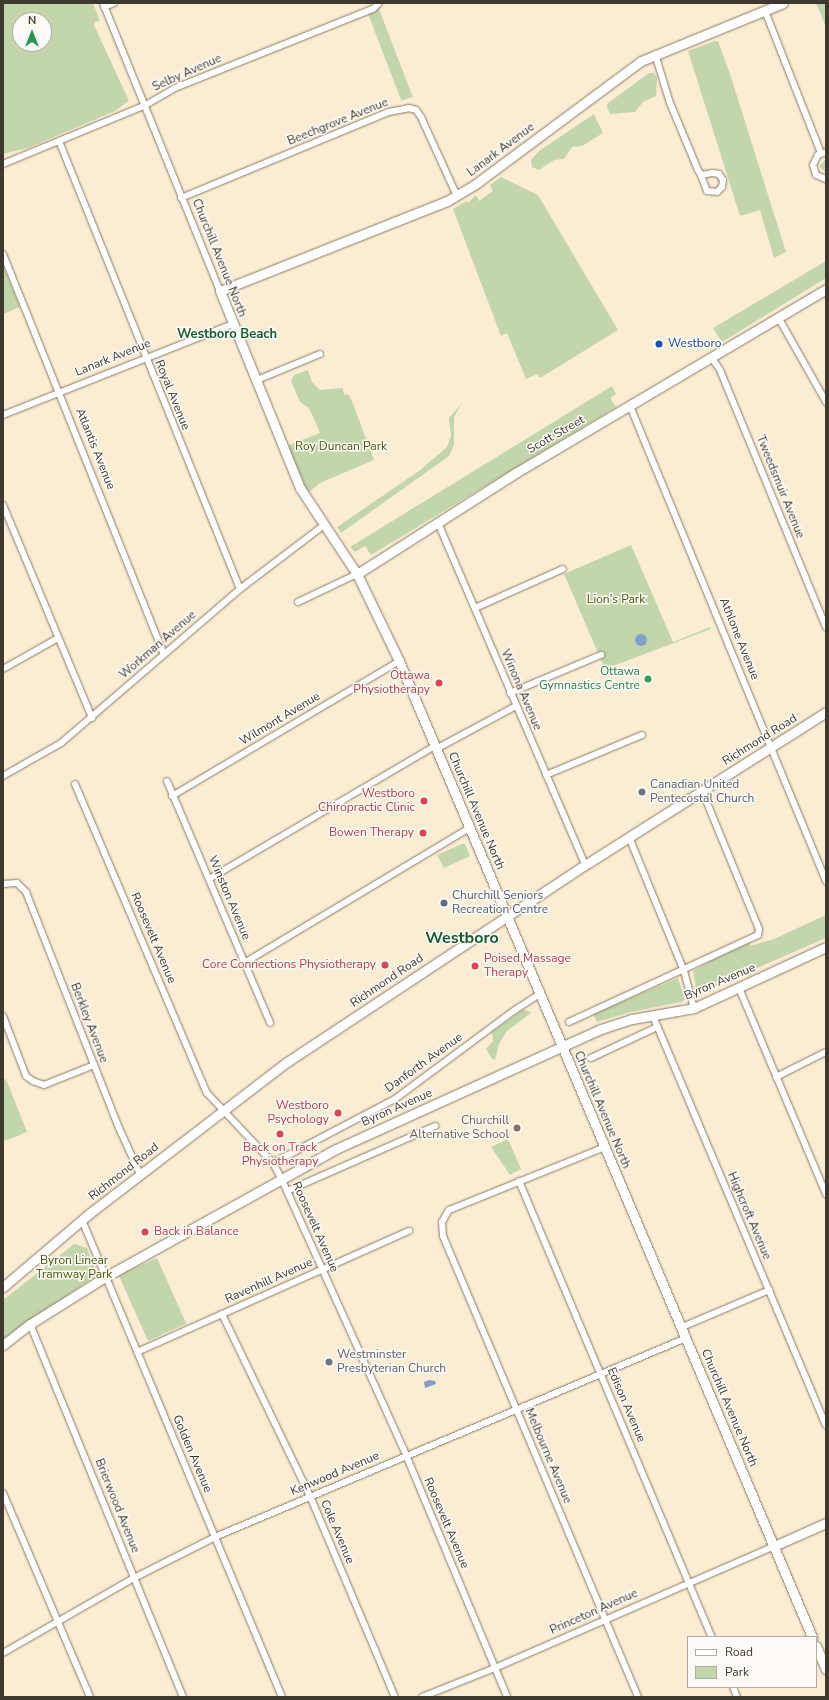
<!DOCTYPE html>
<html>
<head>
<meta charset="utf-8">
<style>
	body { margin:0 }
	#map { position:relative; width:829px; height:1700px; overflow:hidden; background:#fbedd4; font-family:"Nunito Sans",sans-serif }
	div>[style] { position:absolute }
	.green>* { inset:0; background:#c3d5ab; transform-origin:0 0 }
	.water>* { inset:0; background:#819fcb }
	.round { border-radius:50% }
	.roads { filter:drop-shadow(0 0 1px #887b64) drop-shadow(0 0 1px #887b64) }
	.street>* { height:6px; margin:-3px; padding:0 3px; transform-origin:3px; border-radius:3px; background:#fff }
	.secondary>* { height:9px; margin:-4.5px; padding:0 4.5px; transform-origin:4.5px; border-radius:4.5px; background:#fff }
	.dots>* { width:11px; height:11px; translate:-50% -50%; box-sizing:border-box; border:2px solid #fefbf6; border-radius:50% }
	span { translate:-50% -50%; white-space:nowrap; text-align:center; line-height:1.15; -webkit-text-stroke:3px #fefbf6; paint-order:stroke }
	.street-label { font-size:12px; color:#3e392f }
	.transit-label { font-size:12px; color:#164399 }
	.left { translate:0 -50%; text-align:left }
	.park-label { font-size:12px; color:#3f5708 }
	.leisure-label { font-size:12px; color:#27864d }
	.right { translate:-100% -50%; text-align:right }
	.health-label { font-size:12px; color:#be3a42 }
	.worship-label { font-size:12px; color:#5b616d }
	.service-label { font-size:12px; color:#4e5e75 }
	.education-label { font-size:12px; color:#785e54 }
	.neighbourhood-label { font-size:13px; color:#155c2f; font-weight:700 }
	.district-label { font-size:16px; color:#155c2f; font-weight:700 }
	.frame { position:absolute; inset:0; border:4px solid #3e392f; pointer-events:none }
	.legend { position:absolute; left:687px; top:1636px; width:130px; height:52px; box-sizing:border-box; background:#fefbf6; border:1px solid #b1ada6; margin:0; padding:5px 7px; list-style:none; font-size:12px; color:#3e392f }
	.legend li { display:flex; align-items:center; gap:8px; height:20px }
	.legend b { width:20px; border:1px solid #b1ada6 }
	.north { position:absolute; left:12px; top:12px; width:40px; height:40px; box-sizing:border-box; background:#fefbf6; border:1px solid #b1ada6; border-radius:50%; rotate:0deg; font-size:11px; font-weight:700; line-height:16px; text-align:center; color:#3e392f }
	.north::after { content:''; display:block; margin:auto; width:14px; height:18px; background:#279750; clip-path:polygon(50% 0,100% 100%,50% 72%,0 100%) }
</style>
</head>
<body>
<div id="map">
	<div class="green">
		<i style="clip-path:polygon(evenodd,3px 3px,93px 3px,100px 21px,95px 22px,94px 25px,129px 101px,115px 111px,28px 148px,3px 154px,3px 3px,20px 20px,44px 20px,44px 44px,20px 44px,20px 20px)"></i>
		<i style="clip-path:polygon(816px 3px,826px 3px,826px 27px)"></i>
		<i style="left:379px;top:9px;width:94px;height:12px;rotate:69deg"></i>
		<i style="clip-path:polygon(715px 41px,718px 41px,731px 77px,786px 252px,774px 258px,760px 210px,740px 216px,688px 51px)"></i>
		<i style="clip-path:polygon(649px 73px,654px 73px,657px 78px,656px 96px,643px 102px,635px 112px,610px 114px,607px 107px,608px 103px)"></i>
		<i style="clip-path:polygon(594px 114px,603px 133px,582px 146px,572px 147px,564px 159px,554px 160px,539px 170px,532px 167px,531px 160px,539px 151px)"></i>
		<i style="clip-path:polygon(826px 159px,826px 173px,819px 166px)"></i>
		<i style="clip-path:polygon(501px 177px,538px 195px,618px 330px,540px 378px,537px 374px,526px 379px,507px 333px,501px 336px,453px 209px,467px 201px,468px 203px,476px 195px,479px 201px,493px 191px,490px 185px)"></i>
		<i style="clip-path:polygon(826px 261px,826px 278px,722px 342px,713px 328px)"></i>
		<i style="clip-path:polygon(3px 265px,20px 307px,3px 314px)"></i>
		<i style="clip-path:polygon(308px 370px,312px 382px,320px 390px,343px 388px,344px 395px,348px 394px,352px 401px,374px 460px,320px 483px,308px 493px,287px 446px,320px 433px,309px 408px,300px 402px,291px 381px,294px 375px)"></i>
		<i style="clip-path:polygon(612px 386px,616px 394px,610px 398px,616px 407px,371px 555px,365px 546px,355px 552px,350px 547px)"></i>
		<i style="clip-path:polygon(462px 403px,454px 417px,454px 445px,449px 456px,341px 533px,337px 527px,419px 471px,447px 447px,451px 436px,449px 418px)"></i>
		<i style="clip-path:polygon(631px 545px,673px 642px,710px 627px,711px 629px,605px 669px,564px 574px)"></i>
		<i style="clip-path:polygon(462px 844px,465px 844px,470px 856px,444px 868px,437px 855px)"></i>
		<i style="clip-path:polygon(826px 915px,826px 938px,697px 994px,693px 971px,748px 940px,750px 946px,774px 939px)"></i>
		<i style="clip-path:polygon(678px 978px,685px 1000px,681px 1002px,631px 1012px,597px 1022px,593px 1014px)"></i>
		<i style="clip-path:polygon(523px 1010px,532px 1012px,507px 1031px,499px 1044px,495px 1060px,492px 1059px,486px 1049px,493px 1041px,492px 1032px)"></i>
		<i style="clip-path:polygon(6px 1079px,27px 1132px,5px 1141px,3px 1135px,3px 1080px)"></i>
		<i style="clip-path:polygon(508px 1139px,521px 1169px,510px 1175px,491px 1147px)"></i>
		<i style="clip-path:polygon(74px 1244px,87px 1248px,97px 1275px,3px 1339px,3px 1300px)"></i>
		<i style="left:157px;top:1258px;width:72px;height:42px;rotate:66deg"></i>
	</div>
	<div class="water">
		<i class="round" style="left:635px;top:634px;width:12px;height:12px"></i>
		<i style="clip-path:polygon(429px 1380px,435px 1381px,436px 1384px,425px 1388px,424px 1382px)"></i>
	</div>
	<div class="roads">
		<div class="street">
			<i style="left:103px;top:3px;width:311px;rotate:67.9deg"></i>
			<i style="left:104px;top:7px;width:11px;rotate:-22deg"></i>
			<i style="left:765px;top:11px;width:153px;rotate:68.5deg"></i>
			<i style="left:655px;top:54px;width:51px;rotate:73deg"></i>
			<i style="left:670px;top:103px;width:73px;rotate:67.3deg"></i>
			<i style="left:698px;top:170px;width:6px;rotate:59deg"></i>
			<i style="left:701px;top:175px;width:11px;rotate:-10deg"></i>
			<i style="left:712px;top:173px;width:7px;rotate:8deg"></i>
			<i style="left:719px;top:174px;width:7px;rotate:56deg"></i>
			<i style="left:723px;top:180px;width:7px;rotate:98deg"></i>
			<i style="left:722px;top:187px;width:7px;rotate:135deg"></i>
			<i style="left:717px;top:192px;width:10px;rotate:-174deg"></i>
			<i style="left:707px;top:191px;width:17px;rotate:-111deg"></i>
			<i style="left:59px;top:141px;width:483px;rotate:68deg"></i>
			<i style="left:826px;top:152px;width:9px;rotate:159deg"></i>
			<i style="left:818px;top:155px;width:11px;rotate:117deg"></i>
			<i style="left:813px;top:165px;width:10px;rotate:73deg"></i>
			<i style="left:816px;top:175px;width:11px;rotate:22deg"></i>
			<i style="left:3px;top:164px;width:152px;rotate:-22.4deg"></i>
			<i style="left:144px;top:106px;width:36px;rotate:-30deg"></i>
			<i style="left:175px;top:88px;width:213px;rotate:-21.8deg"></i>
			<i style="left:373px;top:9px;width:8px;rotate:-45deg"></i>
			<i style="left:181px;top:198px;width:225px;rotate:-22.5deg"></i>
			<i style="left:389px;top:112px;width:20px;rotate:-11deg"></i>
			<i style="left:409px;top:108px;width:7px;rotate:16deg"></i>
			<i style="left:416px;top:110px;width:9px;rotate:54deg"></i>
			<i style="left:421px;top:117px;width:87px;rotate:65.5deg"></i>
			<i style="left:3px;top:254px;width:431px;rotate:68.1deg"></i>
			<i style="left:778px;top:317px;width:98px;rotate:60.5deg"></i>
			<i style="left:711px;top:357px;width:16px;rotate:55deg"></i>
			<i style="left:720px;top:370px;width:278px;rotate:67.6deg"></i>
			<i style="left:257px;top:380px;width:68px;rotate:-22.4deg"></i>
			<i style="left:630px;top:406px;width:514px;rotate:67.58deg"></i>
			<i style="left:3px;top:415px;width:247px;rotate:-21.6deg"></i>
			<i style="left:3px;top:505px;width:231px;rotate:67.3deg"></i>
			<i style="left:438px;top:523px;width:372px;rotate:66.7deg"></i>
			<i style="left:298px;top:602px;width:65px;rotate:-25.4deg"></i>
			<i style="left:475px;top:608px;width:96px;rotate:-23.9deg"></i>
			<i style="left:3px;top:669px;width:63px;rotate:-29.4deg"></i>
			<i style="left:510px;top:693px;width:99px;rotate:-22.7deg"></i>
			<i style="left:436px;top:749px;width:91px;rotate:-28.3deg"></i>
			<i style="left:546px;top:775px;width:104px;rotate:-22.6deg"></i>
			<i style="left:3px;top:776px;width:67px;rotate:-29.6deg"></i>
			<i style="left:61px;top:743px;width:236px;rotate:-40.7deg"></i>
			<i style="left:240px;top:589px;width:106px;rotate:-37.3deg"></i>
			<i style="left:167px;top:781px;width:263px;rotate:66.9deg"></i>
			<i style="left:75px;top:784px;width:336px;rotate:66.9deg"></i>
			<i style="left:207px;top:1093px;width:96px;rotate:46.7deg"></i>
			<i style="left:273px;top:1163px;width:19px;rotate:62deg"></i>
			<i style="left:282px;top:1180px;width:302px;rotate:65.7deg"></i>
			<i style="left:406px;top:1455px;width:262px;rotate:67.3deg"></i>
			<i style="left:172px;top:796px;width:264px;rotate:-30.7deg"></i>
			<i style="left:629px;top:837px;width:145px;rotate:67.7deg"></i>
			<i style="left:684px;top:971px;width:38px;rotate:75deg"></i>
			<i style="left:209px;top:879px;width:262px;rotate:-30.5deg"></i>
			<i style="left:3px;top:884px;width:14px;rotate:-4deg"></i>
			<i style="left:17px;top:883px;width:13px;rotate:45deg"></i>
			<i style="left:26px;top:892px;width:254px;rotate:68.5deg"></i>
			<i style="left:119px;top:1128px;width:51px;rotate:65.5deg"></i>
			<i style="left:244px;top:963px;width:263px;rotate:-30.9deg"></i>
			<i style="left:739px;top:988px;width:224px;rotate:67.1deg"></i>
			<i style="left:3px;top:1016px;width:64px;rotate:69deg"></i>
			<i style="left:26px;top:1076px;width:9px;rotate:36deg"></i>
			<i style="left:33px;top:1081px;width:12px;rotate:20deg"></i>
			<i style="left:44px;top:1085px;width:54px;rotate:-21.8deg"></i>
			<i style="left:653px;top:1016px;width:444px;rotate:67.1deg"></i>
			<i style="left:569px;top:1022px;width:208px;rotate:-24.7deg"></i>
			<i style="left:758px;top:935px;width:6px;rotate:-81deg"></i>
			<i style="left:759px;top:929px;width:149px;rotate:-112.4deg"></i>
			<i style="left:591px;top:1058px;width:73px;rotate:-25.2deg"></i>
			<i style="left:776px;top:1077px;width:56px;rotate:-26.6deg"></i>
			<i style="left:605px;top:1147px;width:168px;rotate:158deg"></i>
			<i style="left:449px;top:1210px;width:14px;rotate:120deg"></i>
			<i style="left:442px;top:1222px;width:14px;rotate:86deg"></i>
			<i style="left:443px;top:1236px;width:501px;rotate:67.07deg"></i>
			<i style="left:273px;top:1163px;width:138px;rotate:-27.7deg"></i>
			<i style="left:395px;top:1099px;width:149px;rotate:-36.6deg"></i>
			<i style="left:515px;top:1010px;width:30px;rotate:-33deg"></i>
			<i style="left:519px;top:1181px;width:495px;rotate:67.1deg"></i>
			<i style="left:287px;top:1191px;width:162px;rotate:-23.7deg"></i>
			<i style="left:82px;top:1220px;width:517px;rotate:67.25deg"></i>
			<i style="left:222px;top:1314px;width:202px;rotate:64.2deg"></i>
			<i style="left:310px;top:1496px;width:218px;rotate:67.1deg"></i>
			<i style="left:30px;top:1324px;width:403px;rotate:67.7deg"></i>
			<i style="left:682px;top:1327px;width:95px;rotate:-23deg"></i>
			<i style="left:137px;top:1352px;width:298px;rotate:-24deg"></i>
			<i style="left:3px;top:1493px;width:222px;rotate:66.9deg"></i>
			<i style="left:3px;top:1653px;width:151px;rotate:-29.8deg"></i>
			<i style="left:134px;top:1578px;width:91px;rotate:-26.8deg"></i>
			<i style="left:215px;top:1537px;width:511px;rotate:-22.9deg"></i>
			<i style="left:733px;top:1687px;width:11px;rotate:68deg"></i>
			<i style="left:422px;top:1697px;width:79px;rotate:-21.7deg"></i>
			<i style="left:495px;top:1668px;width:305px;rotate:-23.6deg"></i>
		</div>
		<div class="secondary">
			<i style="left:783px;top:3px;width:153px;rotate:157.8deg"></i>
			<i style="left:641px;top:61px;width:208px;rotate:143.4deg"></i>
			<i style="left:474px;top:185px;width:31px;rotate:149deg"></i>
			<i style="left:447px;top:201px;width:244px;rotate:158.4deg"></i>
			<i style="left:220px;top:291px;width:213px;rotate:67.9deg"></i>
			<i style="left:300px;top:488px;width:103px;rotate:56.5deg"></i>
			<i style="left:357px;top:574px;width:97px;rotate:64.2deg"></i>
			<i style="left:399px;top:661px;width:1060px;rotate:67.06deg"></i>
			<i style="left:357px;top:574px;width:190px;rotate:-32.5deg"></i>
			<i style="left:517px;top:472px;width:359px;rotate:-30.6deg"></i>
			<i style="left:3px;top:1287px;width:114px;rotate:-40.4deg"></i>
			<i style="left:90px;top:1213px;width:248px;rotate:-37.5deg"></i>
			<i style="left:287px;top:1062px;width:357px;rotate:-33.5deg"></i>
			<i style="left:585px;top:865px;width:285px;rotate:-32.4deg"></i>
			<i style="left:3px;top:1345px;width:34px;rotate:-38deg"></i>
			<i style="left:30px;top:1324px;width:89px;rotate:-32.1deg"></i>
			<i style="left:105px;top:1277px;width:264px;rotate:-29deg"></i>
			<i style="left:336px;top:1149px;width:291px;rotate:-24.4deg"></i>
			<i style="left:601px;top:1029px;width:33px;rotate:-18deg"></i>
			<i style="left:632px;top:1019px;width:63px;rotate:-10.1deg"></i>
			<i style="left:694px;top:1008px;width:145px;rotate:-24.8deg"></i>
			<i style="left:774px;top:1546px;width:57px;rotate:-23.9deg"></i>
			<i style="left:816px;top:1646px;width:25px;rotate:67deg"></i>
		</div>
	</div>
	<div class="dots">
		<i style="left:659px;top:344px;background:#1a4fb4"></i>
		<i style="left:648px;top:679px;background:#2e9e5b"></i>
		<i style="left:439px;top:683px;background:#e0444e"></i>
		<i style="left:642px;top:792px;background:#6b7280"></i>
		<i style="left:424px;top:801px;background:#e0444e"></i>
		<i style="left:423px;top:833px;background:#e0444e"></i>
		<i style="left:444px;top:903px;background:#5c6f8a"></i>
		<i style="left:385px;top:965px;background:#e0444e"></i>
		<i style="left:475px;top:966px;background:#e0444e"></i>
		<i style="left:338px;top:1113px;background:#e0444e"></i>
		<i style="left:517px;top:1128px;background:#8d6e63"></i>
		<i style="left:280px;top:1134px;background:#e0444e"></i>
		<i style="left:145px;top:1232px;background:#e0444e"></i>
		<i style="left:329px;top:1362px;background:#6b7280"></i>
	</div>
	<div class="street-label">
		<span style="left:187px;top:73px;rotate:-24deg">Selby Avenue</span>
		<span style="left:338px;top:122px;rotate:-22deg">Beechgrove Avenue</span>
		<span style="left:501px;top:150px;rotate:-37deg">Lanark Avenue</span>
		<span style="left:219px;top:258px;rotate:68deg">Churchill Avenue North</span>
		<span style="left:113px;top:358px;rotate:-22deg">Lanark Avenue</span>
		<span style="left:172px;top:395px;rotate:68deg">Royal Avenue</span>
		<span style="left:556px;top:435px;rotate:-30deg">Scott Street</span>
		<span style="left:95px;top:449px;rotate:68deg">Atlantis Avenue</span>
		<span style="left:780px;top:487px;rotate:68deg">Tweedsmuir Avenue</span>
		<span style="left:739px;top:639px;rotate:68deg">Athlone Avenue</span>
		<span style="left:158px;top:645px;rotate:-41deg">Workman Avenue</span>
		<span style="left:521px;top:690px;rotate:67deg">Winona Avenue</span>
		<span style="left:280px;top:719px;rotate:-31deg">Wilmont Avenue</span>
		<span style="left:760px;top:740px;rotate:-32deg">Richmond Road</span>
		<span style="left:476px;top:811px;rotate:67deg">Churchill Avenue North</span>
		<span style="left:229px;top:898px;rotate:67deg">Winston Avenue</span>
		<span style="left:153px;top:938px;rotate:67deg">Roosevelt Avenue</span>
		<span style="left:387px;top:981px;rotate:-34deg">Richmond Road</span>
		<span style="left:720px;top:982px;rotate:-23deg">Byron Avenue</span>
		<span style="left:89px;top:1023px;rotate:69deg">Berkley Avenue</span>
		<span style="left:424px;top:1063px;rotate:-36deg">Danforth Avenue</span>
		<span style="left:397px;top:1108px;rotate:-24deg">Byron Avenue</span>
		<span style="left:602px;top:1110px;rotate:67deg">Churchill Avenue North</span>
		<span style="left:124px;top:1172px;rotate:-38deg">Richmond Road</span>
		<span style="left:749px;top:1216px;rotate:67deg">Highcroft Avenue</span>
		<span style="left:315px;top:1227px;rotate:66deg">Roosevelt Avenue</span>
		<span style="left:269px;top:1281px;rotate:-24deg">Ravenhill Avenue</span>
		<span style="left:626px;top:1405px;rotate:67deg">Edison Avenue</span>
		<span style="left:729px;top:1408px;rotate:67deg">Churchill Avenue North</span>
		<span style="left:192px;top:1454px;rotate:67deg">Golden Avenue</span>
		<span style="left:548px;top:1456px;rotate:67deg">Melbourne Avenue</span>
		<span style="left:335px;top:1474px;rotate:-23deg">Kenwood Avenue</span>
		<span style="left:117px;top:1506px;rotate:68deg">Brierwood Avenue</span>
		<span style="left:446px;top:1523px;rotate:67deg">Roosevelt Avenue</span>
		<span style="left:337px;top:1532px;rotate:67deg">Cole Avenue</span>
		<span style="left:594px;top:1612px;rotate:-24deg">Princeton Avenue</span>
	</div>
	<div class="transit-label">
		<span class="left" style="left:668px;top:344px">Westboro</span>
	</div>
	<div class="park-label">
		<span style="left:341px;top:447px">Roy Duncan Park</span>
		<span style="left:616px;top:600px">Lion's Park</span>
		<span style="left:74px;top:1268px">Byron Linear<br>Tramway Park</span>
	</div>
	<div class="leisure-label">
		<span class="right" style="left:640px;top:679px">Ottawa<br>Gymnastics Centre</span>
	</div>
	<div class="health-label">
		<span class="right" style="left:430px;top:683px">Ottawa<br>Physiotherapy</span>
		<span class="right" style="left:415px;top:801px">Westboro<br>Chiropractic Clinic</span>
		<span class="right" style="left:414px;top:833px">Bowen Therapy</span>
		<span class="left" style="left:484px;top:966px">Poised Massage<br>Therapy</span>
		<span class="right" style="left:376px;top:965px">Core Connections Physiotherapy</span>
		<span class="right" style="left:329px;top:1113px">Westboro<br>Psychology</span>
		<span style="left:280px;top:1155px">Back on Track<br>Physiotherapy</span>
		<span class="left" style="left:154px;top:1232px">Back in Balance</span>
	</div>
	<div class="worship-label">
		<span class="left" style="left:650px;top:792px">Canadian United<br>Pentecostal Church</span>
		<span class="left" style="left:337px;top:1362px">Westminster<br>Presbyterian Church</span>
	</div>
	<div class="service-label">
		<span class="left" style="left:452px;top:903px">Churchill Seniors<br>Recreation Centre</span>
	</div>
	<div class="education-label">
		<span class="right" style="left:509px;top:1128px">Churchill<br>Alternative School</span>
	</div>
	<div class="neighbourhood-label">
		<span style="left:227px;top:334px">Westboro Beach</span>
	</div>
	<div class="district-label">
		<span style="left:462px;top:938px">Westboro</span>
	</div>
	<div class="frame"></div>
	<ul class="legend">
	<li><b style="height:5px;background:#fff"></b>Road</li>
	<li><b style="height:11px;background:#c3d5ab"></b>Park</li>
	</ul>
	<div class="north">N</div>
</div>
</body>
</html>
